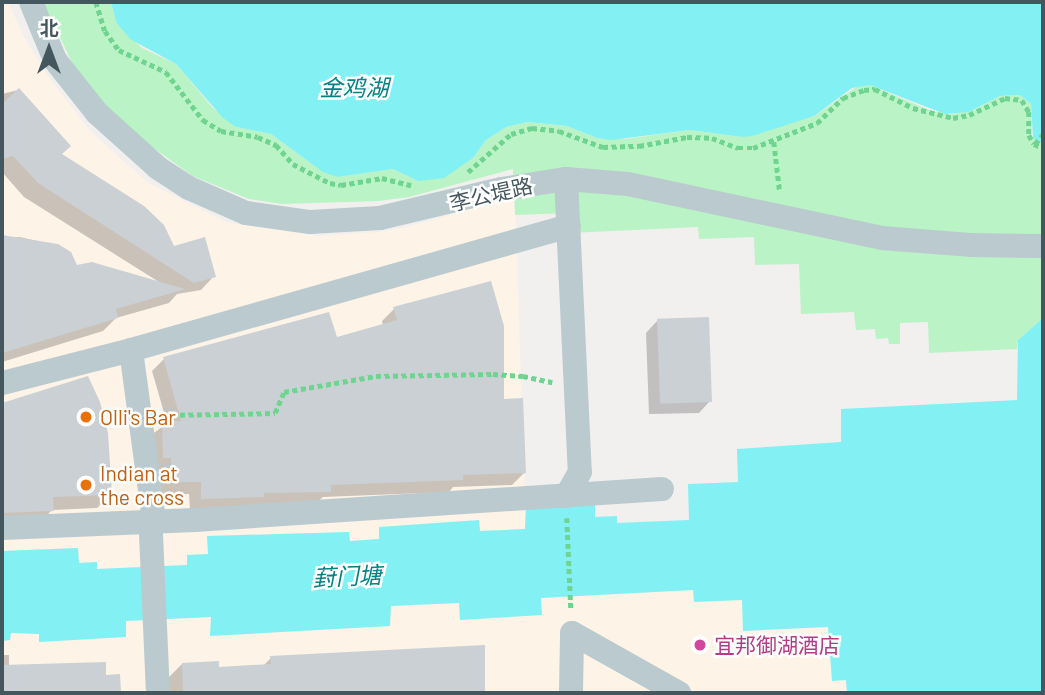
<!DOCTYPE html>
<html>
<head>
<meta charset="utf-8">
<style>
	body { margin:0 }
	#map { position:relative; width:1045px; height:695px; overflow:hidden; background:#f2efef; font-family:Barlow,"Noto Sans SC",sans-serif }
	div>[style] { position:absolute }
	.commercial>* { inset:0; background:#fdf3e7 }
	.green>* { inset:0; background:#baf3c5 }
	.water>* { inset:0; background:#83f0f3 }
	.shadow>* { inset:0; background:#0003 }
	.building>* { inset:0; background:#cad0d4; transform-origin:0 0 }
	.path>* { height:4.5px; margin-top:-2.25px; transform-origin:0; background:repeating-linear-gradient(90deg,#6fd490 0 5px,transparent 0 8.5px) }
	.minor>* { height:24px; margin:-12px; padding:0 12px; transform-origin:12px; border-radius:12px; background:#bbcacf }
	.dots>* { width:19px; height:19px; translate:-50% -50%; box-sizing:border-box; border:4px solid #fff; border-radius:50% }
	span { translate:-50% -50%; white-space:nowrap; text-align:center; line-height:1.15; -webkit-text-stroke:5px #fff; paint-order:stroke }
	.street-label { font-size:21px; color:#45575e }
	.food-label { font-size:21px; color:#c56008 }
	.left { translate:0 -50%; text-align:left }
	.hotel-label { font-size:21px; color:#b23c85 }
	.water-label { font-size:23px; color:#068184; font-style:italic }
	.frame { position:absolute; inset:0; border:4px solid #45575e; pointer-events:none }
	.north { position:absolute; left:14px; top:14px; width:70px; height:70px; -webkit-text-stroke:5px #fff; paint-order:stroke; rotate:0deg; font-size:19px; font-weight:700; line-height:28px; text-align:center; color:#45575e }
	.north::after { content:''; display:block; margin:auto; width:24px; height:32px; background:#45575e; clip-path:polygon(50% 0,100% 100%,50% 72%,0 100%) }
</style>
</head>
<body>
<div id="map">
	<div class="commercial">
		<i style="clip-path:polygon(2px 2px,8px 2px,26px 41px,51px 80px,91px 132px,147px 182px,226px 222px,317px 236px,378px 232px,407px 227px,515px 196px,526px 529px,479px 531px,479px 521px,379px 528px,379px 539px,349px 541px,349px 532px,207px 537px,208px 554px,188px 565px,97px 569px,79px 563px,78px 548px,2px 551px)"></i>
		<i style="clip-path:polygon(693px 590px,694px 602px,742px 600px,744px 631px,828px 627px,832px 680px,846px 680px,847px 693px,2px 693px,2px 641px,10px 640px,10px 633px,39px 634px,39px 641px,126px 637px,126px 621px,212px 617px,210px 636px,389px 626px,390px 606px,459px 603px,460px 620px,542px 615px,541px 598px)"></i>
	</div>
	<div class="green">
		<i style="clip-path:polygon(43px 2px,111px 2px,116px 22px,142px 48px,176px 64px,212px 107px,236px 127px,271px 134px,308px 161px,338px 177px,393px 169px,418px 181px,473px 158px,486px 140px,506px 127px,527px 122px,567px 126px,597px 138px,626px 139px,690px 130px,742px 137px,814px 116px,858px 86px,870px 85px,934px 112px,952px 114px,974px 110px,1000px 96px,1020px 95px,1031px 104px,1031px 136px,1043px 143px,1043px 318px,1018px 340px,1017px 349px,929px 353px,928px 322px,900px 323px,900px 344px,889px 344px,888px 338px,876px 339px,875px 329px,856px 330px,854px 312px,801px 314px,799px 264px,755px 265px,754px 237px,699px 239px,698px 227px,569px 233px,568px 213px,515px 215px,513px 169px,409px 197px,378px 201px,282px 204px,249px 199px,193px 176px,128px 130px,78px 75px)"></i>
	</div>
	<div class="water">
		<i style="clip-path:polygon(111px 2px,1043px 2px,1043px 143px,1033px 138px,1031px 104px,1020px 95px,1000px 96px,969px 112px,945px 114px,870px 85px,852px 88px,814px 116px,752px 136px,742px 137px,690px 130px,612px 140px,597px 138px,567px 126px,527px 122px,506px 127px,486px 140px,473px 158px,444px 178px,418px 181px,393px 169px,338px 177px,323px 172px,271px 134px,236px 127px,223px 118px,176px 64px,130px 39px,116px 22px)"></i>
		<i style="clip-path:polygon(1043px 318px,1043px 693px,847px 693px,846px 680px,832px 681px,828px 627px,743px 631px,742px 600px,694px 602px,693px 590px,541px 598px,542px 615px,460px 620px,459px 603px,391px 606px,390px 626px,210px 636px,211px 617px,126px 621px,126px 637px,39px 642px,39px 634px,11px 633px,10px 640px,2px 641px,2px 551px,78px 548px,79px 563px,97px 562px,97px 569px,187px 565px,187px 555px,208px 554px,207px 536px,349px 532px,350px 541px,379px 539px,379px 527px,479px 520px,480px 531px,525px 529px,526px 506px,595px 502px,595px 517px,617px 516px,617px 523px,689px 520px,688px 484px,738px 482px,737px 449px,841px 442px,841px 409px,1017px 400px,1018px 340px)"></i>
	</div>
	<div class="shadow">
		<i style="clip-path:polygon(18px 90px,60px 155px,173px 248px,214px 276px,201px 290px,177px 294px,169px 303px,116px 318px,103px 331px,2px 362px,2px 238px,20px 237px,58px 246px,76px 267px,159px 282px,24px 197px,2px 172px,2px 94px)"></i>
		<i style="clip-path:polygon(394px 309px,502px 401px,524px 473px,512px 485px,453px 487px,449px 492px,323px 497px,316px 503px,190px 510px,189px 494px,160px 494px,160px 469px,151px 470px,150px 436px,167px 423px,152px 371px,164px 359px,336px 339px,383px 326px,382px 321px)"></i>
		<i style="clip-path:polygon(657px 321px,710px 401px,699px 413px,649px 414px,646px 333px)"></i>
		<i style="clip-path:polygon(88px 378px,110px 495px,97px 508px,52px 510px,38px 524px,2px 527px,2px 405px)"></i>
		<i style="clip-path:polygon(483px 647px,483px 693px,168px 693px,167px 679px,182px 664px,217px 669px,262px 667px,271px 658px)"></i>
		<i style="clip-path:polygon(2px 655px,9px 655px,9px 667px,119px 676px,119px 693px,2px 693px)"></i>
	</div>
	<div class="building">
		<i style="clip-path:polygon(19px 88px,71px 146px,62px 154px,144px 206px,164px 225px,174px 246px,205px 237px,216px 277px,194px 283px,38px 183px,13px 156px,2px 159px,2px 104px)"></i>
		<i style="clip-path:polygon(2px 235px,58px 244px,71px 252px,77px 265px,92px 262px,185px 289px,116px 309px,118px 318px,2px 353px)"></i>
		<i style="clip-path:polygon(491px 281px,504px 326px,504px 399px,523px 398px,526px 473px,463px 475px,463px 480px,331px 485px,331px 492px,264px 493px,264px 497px,201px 499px,201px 482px,172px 482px,171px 458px,163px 458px,162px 422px,181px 421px,163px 357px,329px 312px,337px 337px,397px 320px,393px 307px)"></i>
		<i style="left:709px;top:317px;width:85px;height:52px;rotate:88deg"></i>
		<i style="clip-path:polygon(88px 376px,100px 402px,108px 433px,112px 495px,53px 497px,54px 511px,2px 513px,2px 403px)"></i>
		<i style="clip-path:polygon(485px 645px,485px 693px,183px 693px,182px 663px,219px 661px,219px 667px,271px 664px,270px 656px)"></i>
		<i style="clip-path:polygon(106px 662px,106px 675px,120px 674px,121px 693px,2px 693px,2px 665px)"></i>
	</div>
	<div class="path">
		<i style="left:96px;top:2px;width:30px;rotate:73deg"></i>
		<i style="left:105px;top:31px;width:24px;rotate:54deg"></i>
		<i style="left:119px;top:50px;width:52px;rotate:25.1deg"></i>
		<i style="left:166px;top:72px;width:61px;rotate:52.4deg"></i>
		<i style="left:203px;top:120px;width:21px;rotate:31deg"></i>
		<i style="left:221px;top:131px;width:37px;rotate:9deg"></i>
		<i style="left:258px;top:137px;width:20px;rotate:24deg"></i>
		<i style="left:276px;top:145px;width:25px;rotate:48deg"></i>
		<i style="left:293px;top:164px;width:42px;rotate:27.2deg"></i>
		<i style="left:330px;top:183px;width:11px;rotate:10deg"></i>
		<i style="left:341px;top:185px;width:42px;rotate:-9.7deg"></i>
		<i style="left:382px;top:178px;width:30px;rotate:14deg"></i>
		<i style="left:774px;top:142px;width:51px;rotate:83.3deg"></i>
		<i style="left:1035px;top:144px;width:13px;rotate:-51deg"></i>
		<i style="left:468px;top:172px;width:57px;rotate:-41.5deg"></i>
		<i style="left:511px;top:134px;width:22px;rotate:-16deg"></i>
		<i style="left:532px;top:128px;width:27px;rotate:6deg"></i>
		<i style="left:559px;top:131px;width:47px;rotate:20deg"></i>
		<i style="left:603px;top:147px;width:36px;rotate:-2deg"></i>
		<i style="left:639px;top:146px;width:49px;rotate:-10.6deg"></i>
		<i style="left:687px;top:137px;width:25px;rotate:2deg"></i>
		<i style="left:712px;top:138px;width:28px;rotate:21deg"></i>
		<i style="left:738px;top:148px;width:15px"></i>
		<i style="left:753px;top:148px;width:69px;rotate:-21.3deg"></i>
		<i style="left:817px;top:123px;width:36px;rotate:-44deg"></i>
		<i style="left:843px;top:98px;width:22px;rotate:-21deg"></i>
		<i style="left:864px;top:90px;width:11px;rotate:-5deg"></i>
		<i style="left:875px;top:89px;width:42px;rotate:26.6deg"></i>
		<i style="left:913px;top:108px;width:41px;rotate:14deg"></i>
		<i style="left:953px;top:118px;width:16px;rotate:-11deg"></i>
		<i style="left:969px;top:115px;width:40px;rotate:-25deg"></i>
		<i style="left:1005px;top:98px;width:17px;rotate:7deg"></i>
		<i style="left:1022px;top:100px;width:14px;rotate:60deg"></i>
		<i style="left:1029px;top:112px;width:23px;rotate:90deg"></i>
		<i style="left:1029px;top:135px;width:10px;rotate:61deg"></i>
		<i style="left:1034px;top:144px;width:10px;rotate:24deg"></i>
		<i style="left:163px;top:415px;width:112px;rotate:-1deg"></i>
		<i style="left:275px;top:413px;width:23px;rotate:-67deg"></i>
		<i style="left:284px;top:392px;width:93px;rotate:-9.9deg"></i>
		<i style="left:376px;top:376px;width:117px;rotate:-1deg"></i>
		<i style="left:493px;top:374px;width:30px;rotate:4deg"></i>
		<i style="left:523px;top:376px;width:30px;rotate:12deg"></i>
		<i style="left:567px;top:518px;width:93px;rotate:87.5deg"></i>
	</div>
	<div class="minor">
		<i style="left:31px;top:2px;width:63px;rotate:67.5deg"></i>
		<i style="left:55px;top:60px;width:68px;rotate:51.6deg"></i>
		<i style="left:97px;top:113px;width:82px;rotate:42deg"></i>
		<i style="left:158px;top:168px;width:37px;rotate:33deg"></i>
		<i style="left:189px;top:188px;width:62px;rotate:23.7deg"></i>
		<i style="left:246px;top:213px;width:65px;rotate:8deg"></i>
		<i style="left:310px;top:222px;width:70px;rotate:-3.3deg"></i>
		<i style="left:380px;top:218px;width:125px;rotate:-13.4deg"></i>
		<i style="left:502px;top:189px;width:65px;rotate:-8.9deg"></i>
		<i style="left:566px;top:179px;width:62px;rotate:4.6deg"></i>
		<i style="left:628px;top:184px;width:260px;rotate:12deg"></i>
		<i style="left:882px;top:238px;width:88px;rotate:4.5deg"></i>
		<i style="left:970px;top:245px;width:73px;rotate:0.8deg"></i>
		<i style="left:566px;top:179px;width:293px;rotate:87.3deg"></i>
		<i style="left:580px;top:472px;width:28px;rotate:120deg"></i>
		<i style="left:131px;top:350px;width:173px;rotate:82.3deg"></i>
		<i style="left:2px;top:383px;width:133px;rotate:-14.3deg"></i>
		<i style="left:131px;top:350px;width:455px;rotate:-15.8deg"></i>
		<i style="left:2px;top:528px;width:193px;rotate:-2.4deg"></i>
		<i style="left:195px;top:520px;width:468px;rotate:-3.8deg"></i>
		<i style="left:151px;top:534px;width:159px;rotate:87.5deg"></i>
		<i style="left:571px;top:693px;width:60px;rotate:-89deg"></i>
		<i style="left:572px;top:633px;width:123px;rotate:29.3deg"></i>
	</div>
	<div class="dots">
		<i style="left:86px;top:417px;background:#e8710a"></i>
		<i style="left:86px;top:485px;background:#e8710a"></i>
		<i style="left:700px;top:645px;background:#d1479c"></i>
	</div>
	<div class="street-label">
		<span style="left:491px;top:194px;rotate:-13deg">李公堤路</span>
	</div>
	<div class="food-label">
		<span class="left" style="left:100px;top:417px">Olli's Bar</span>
		<span class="left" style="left:100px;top:485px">Indian at<br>the cross</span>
	</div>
	<div class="hotel-label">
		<span class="left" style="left:714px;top:645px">宜邦御湖酒店</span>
	</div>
	<div class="water-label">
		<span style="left:354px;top:87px">金鸡湖</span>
		<span style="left:347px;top:576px;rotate:-3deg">葑门塘</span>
	</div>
	<div class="frame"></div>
	<div class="north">北</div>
</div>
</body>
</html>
